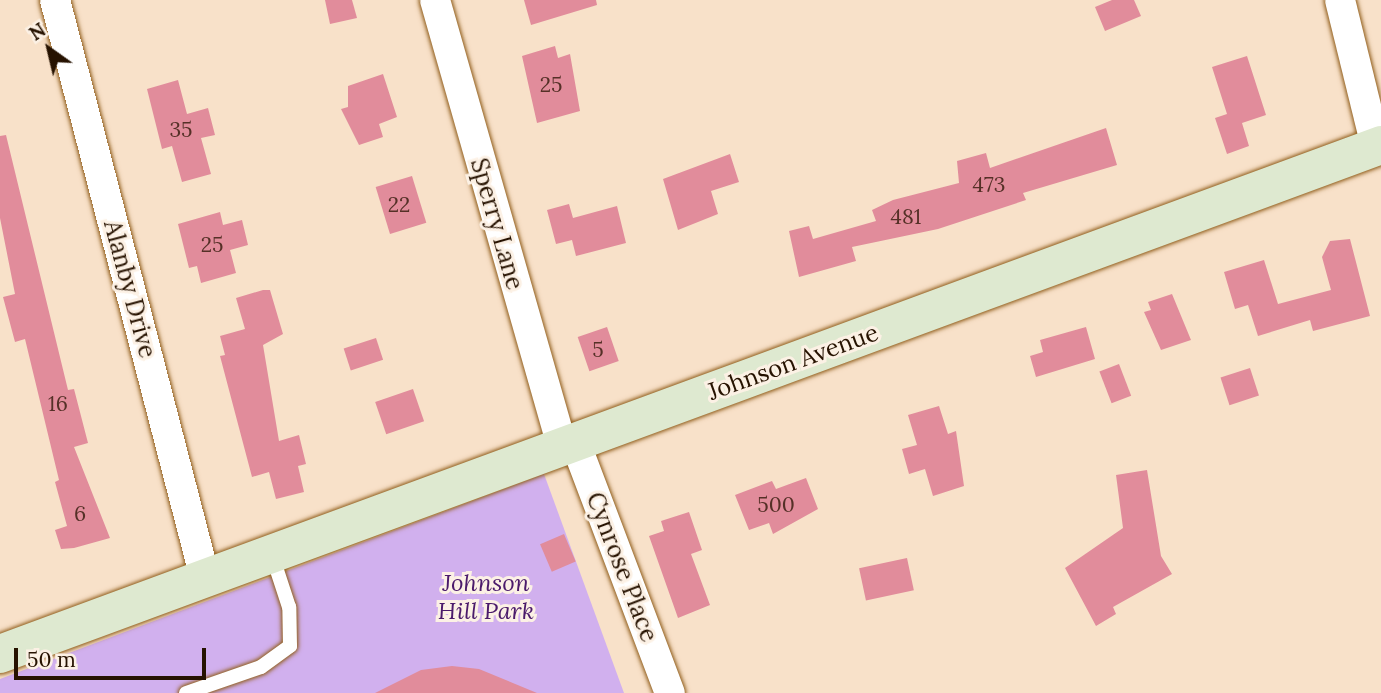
<!DOCTYPE html>
<html>
<head>
<meta charset="utf-8">
<style>
	body { margin:0 }
	#map { position:relative; width:1381px; height:693px; overflow:hidden; background:#f8e1c9; font-family:Lora,serif }
	div>[style] { position:absolute }
	.green>* { inset:0; background:#d1b0ee }
	.building>* { inset:0; background:#e18c9b; transform-origin:0 0 }
	.roads { filter:drop-shadow(0 0 2px #915e1c) drop-shadow(0 0 2px #915e1c) }
	.lane>* { height:14px; margin:-7px; padding:0 7px; transform-origin:7px; border-radius:7px; background:#fff }
	.street>* { height:30px; margin:-15px; padding:0 15px; transform-origin:15px; border-radius:15px; background:#fff }
	.secondary>* { height:38px; margin:-19px; padding:0 19px; transform-origin:19px; border-radius:19px; background:#dee9d0 }
	span { translate:-50% -50%; white-space:nowrap; text-align:center; line-height:1.15; -webkit-text-stroke:6px #fcf1e5; paint-order:stroke }
	.number-label { font-size:21px; color:#553027 }
	.number-label span { -webkit-text-stroke-width:0 }
	.street-label { font-size:24px; color:#261200 }
	.park-label { font-size:24px; color:#4b1a6b; font-style:italic }
	.north { position:absolute; left:14px; top:14px; width:70px; height:70px; -webkit-text-stroke:5px #fcf1e5; paint-order:stroke; rotate:326deg; font-size:19px; font-weight:700; line-height:28px; text-align:center; color:#261200 }
	.north::after { content:''; display:block; margin:auto; width:24px; height:32px; background:#261200; clip-path:polygon(50% 0,100% 100%,50% 72%,0 100%) }
	.scale { position:absolute; left:14px; top:648px; width:192px; height:32px; box-sizing:border-box; border:4px solid #261200; border-top:0; padding-left:9px; font-size:21px; line-height:24px; white-space:nowrap; color:#261200; -webkit-text-stroke:5px #fcf1e5; paint-order:stroke }
</style>
</head>
<body>
<div id="map">
	<div class="green">
		<i style="clip-path:polygon(544px 474px,624px 693px,0 693px,0 679px)"></i>
	</div>
	<div class="building">
		<i style="clip-path:polygon(325px 0,352px 0,357px 18px,330px 24px)"></i>
		<i style="clip-path:polygon(524px 0,596px 0,597px 5px,531px 25px)"></i>
		<i style="clip-path:polygon(1112px 0,1134px 0,1141px 16px,1105px 31px,1095px 7px)"></i>
		<i style="clip-path:polygon(555px 46px,558px 58px,570px 54px,580px 111px,537px 123px,522px 56px)"></i>
		<i style="clip-path:polygon(1247px 56px,1266px 115px,1242px 123px,1249px 146px,1227px 154px,1215px 118px,1227px 114px,1212px 67px)"></i>
		<i style="clip-path:polygon(383px 74px,397px 117px,379px 124px,383px 137px,359px 145px,341px 109px,348px 107px,348px 86px)"></i>
		<i style="clip-path:polygon(178px 80px,187px 114px,208px 108px,215px 135px,201px 138px,211px 174px,182px 182px,172px 146px,162px 149px,147px 89px)"></i>
		<i style="clip-path:polygon(1106px 128px,1117px 165px,1023px 193px,1026px 200px,938px 229px,852px 247px,856px 261px,799px 277px,789px 231px,809px 226px,813px 239px,876px 221px,872px 210px,893px 200px,959px 183px,957px 161px,986px 153px,990px 168px)"></i>
		<i style="clip-path:polygon(6px 135px,68px 390px,74px 389px,88px 443px,74px 447px,110px 538px,74px 548px,61px 549px,55px 530px,67px 526px,55px 482px,59px 480px,25px 339px,15px 342px,3px 297px,15px 294px,0 218px,0 136px)"></i>
		<i style="clip-path:polygon(730px 154px,739px 182px,711px 191px,718px 214px,678px 230px,663px 179px)"></i>
		<i style="left:412px;top:176px;width:49px;height:38px;rotate:73deg"></i>
		<i style="clip-path:polygon(569px 204px,573px 218px,617px 206px,626px 243px,576px 256px,572px 240px,556px 244px,547px 210px)"></i>
		<i style="clip-path:polygon(220px 212px,223px 225px,242px 220px,248px 245px,230px 250px,236px 273px,201px 283px,197px 266px,189px 268px,178px 224px)"></i>
		<i style="clip-path:polygon(1350px 239px,1370px 316px,1313px 331px,1310px 320px,1258px 336px,1248px 305px,1235px 309px,1224px 272px,1264px 260px,1278px 304px,1331px 290px,1322px 257px,1330px 241px)"></i>
		<i style="clip-path:polygon(263px 290px,270px 290px,283px 334px,263px 345px,279px 441px,299px 435px,306px 464px,298px 466px,304px 492px,276px 499px,269px 472px,252px 477px,220px 356px,225px 355px,220px 336px,245px 329px,236px 298px)"></i>
		<i style="clip-path:polygon(1172px 294px,1191px 340px,1161px 350px,1144px 312px,1151px 310px,1148px 302px)"></i>
		<i style="left:607px;top:327px;width:36px;height:31px;rotate:71deg"></i>
		<i style="clip-path:polygon(1086px 327px,1095px 359px,1036px 377px,1030px 356px,1043px 352px,1040px 340px)"></i>
		<i style="left:376px;top:338px;width:23px;height:34px;rotate:72deg"></i>
		<i style="left:1119px;top:364px;width:34px;height:21px;rotate:69deg"></i>
		<i style="left:1250px;top:368px;width:29px;height:31px;rotate:72deg"></i>
		<i style="left:413px;top:389px;width:34px;height:40px;rotate:71deg"></i>
		<i style="clip-path:polygon(939px 406px,948px 434px,956px 431px,964px 486px,933px 496px,925px 469px,909px 474px,902px 449px,917px 445px,908px 415px)"></i>
		<i style="clip-path:polygon(1147px 470px,1161px 556px,1172px 574px,1113px 607px,1116px 614px,1096px 626px,1065px 568px,1123px 528px,1116px 475px)"></i>
		<i style="clip-path:polygon(806px 478px,818px 509px,773px 534px,769px 523px,749px 530px,735px 495px,772px 481px,776px 489px)"></i>
		<i style="clip-path:polygon(689px 512px,702px 550px,691px 554px,710px 605px,678px 618px,649px 536px,664px 531px,661px 521px)"></i>
		<i style="left:564px;top:534px;width:30px;height:26px;rotate:67deg"></i>
		<i style="left:907px;top:558px;width:33px;height:49px;rotate:78deg"></i>
		<i style="clip-path:polygon(452px 666px,479px 669px,537px 693px,375px 693px,421px 670px)"></i>
	</div>
	<div class="roads">
		<div class="lane">
			<i style="left:186px;top:693px;width:79px;rotate:-19.1deg"></i>
			<i style="left:261px;top:667px;width:36px;rotate:-36deg"></i>
			<i style="left:290px;top:646px;width:39px;rotate:-91deg"></i>
			<i style="left:289px;top:607px;width:55px;rotate:-108.1deg"></i>
		</div>
		<div class="street">
			<i style="left:55px;top:0;width:597px;rotate:75.45deg"></i>
			<i style="left:435px;top:0;width:464px;rotate:74.1deg"></i>
			<i style="left:1340px;top:0;width:151px;rotate:76.2deg"></i>
			<i style="left:575px;top:442px;width:268px;rotate:69.3deg"></i>
		</div>
		<div class="secondary">
			<i style="left:0;top:654px;width:1472px;rotate:-20.23deg"></i>
		</div>
	</div>
	<div class="number-label">
		<span style="left:551px;top:85px">25</span>
		<span style="left:181px;top:130px">35</span>
		<span style="left:989px;top:185px">473</span>
		<span style="left:399px;top:205px">22</span>
		<span style="left:906px;top:217px">481</span>
		<span style="left:212px;top:245px">25</span>
		<span style="left:598px;top:350px">5</span>
		<span style="left:58px;top:404px">16</span>
		<span style="left:776px;top:505px">500</span>
		<span style="left:80px;top:514px">6</span>
	</div>
	<div class="street-label">
		<span style="left:497px;top:224px;rotate:74deg">Sperry Lane</span>
		<span style="left:130px;top:289px;rotate:75deg">Alanby Drive</span>
		<span style="left:793px;top:362px;rotate:-20deg">Johnson Avenue</span>
		<span style="left:622px;top:567px;rotate:69deg">Cynrose Place</span>
	</div>
	<div class="park-label">
		<span style="left:486px;top:597px">Johnson<br>Hill Park</span>
	</div>
	<div class="north">N</div>
	<div class="scale">50 m</div>
</div>
</body>
</html>
